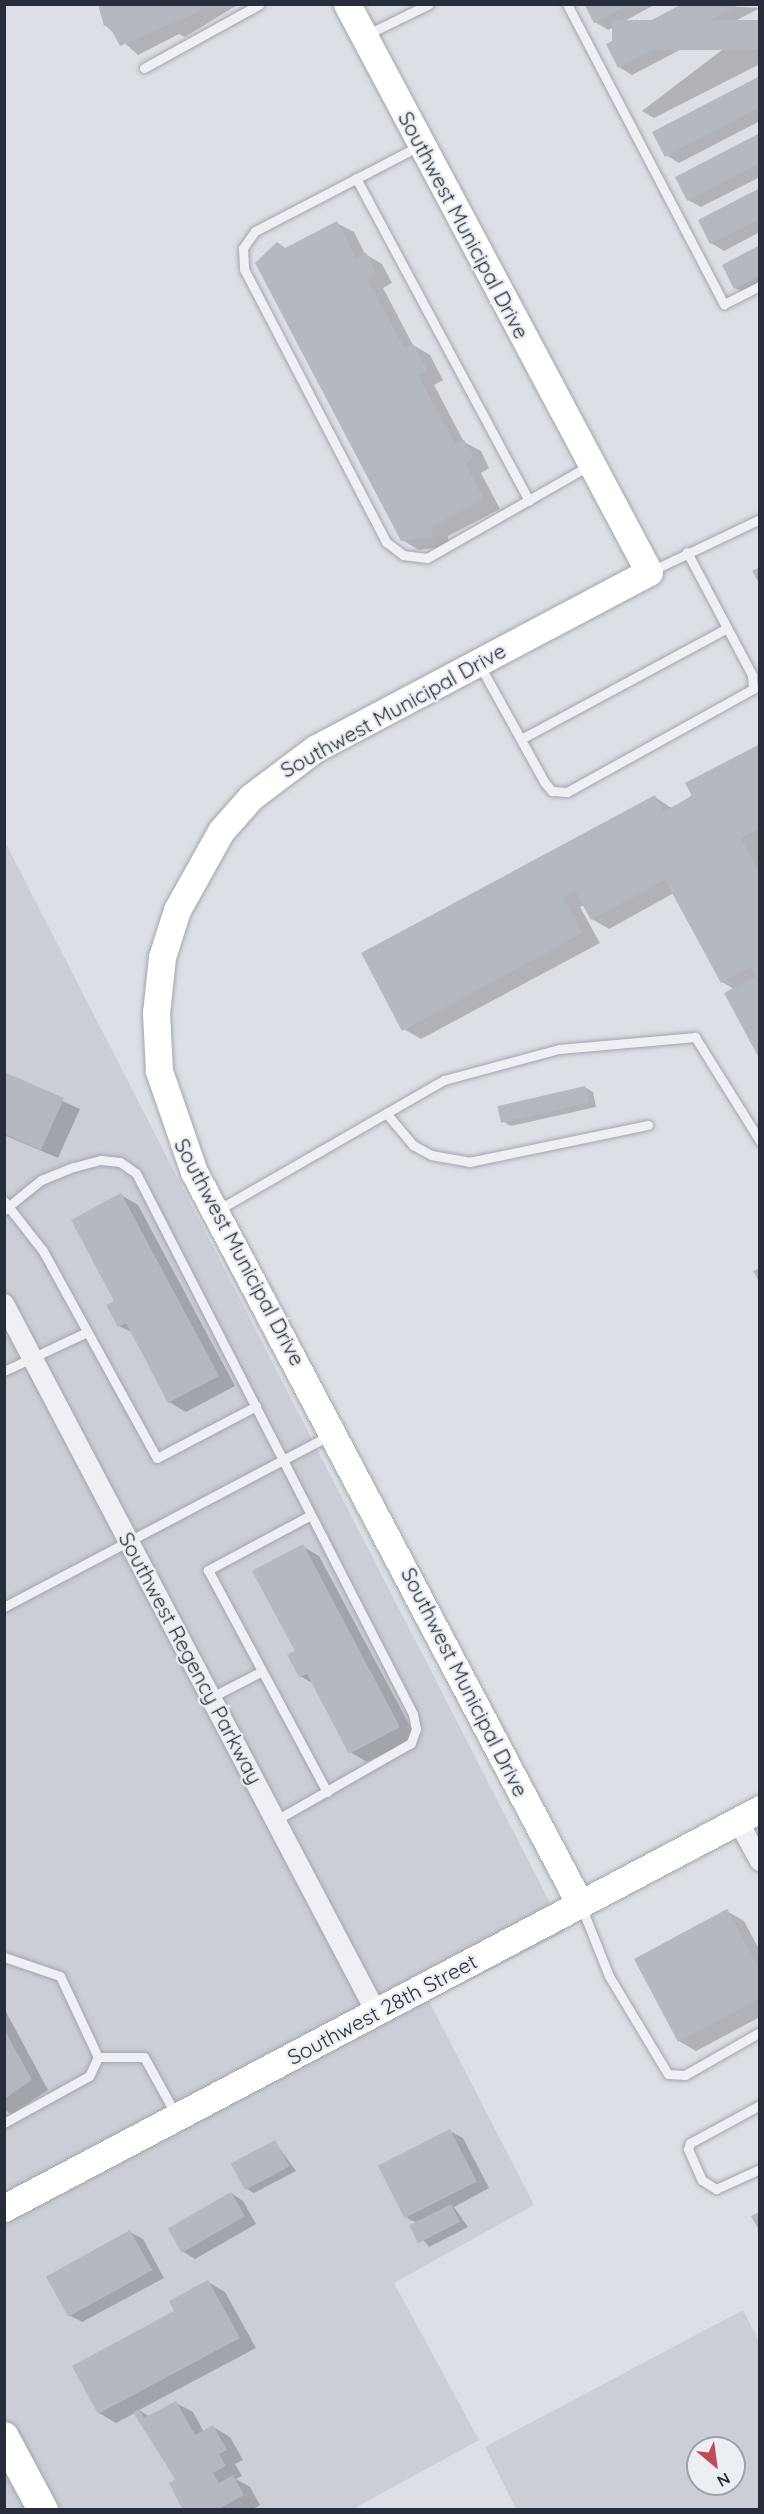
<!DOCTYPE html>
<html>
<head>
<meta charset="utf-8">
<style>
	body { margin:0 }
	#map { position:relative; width:764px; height:2514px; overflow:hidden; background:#dcdfe5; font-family:Quicksand,sans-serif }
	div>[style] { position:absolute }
	.built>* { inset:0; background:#cbced6 }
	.shadow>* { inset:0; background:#0003 }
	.building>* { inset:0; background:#b4b8c1; transform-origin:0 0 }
	.roads { filter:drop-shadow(0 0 2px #a2a6ae) drop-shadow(0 0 2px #a2a6ae) }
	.lane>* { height:9px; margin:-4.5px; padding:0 4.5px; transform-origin:4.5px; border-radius:4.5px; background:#eef0f4 }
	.street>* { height:20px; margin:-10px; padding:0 10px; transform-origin:10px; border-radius:10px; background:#eef0f4 }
	.secondary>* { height:27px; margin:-13.5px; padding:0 13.5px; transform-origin:13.5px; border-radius:13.5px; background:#fff }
	.primary>* { height:30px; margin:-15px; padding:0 15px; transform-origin:15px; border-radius:15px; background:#fff }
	span { translate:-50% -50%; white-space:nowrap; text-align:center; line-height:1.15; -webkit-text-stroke:5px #ebeef3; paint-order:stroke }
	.street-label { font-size:21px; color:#272d3a }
	.frame { position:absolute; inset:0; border:6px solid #272d3a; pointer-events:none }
	.north { position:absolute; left:686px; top:2436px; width:60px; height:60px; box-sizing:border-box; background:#ebeef3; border:2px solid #9da1a9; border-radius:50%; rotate:151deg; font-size:16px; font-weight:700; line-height:24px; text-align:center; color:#272d3a }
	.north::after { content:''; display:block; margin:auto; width:21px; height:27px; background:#c04b58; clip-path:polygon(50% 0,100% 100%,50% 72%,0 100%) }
</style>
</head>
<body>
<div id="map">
	<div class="built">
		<i style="clip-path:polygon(4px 840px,565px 1932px,429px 2001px,534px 2205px,394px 2283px,479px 2440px,353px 2509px,5px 2509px)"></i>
		<i style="clip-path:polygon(evenodd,743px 2310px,759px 2341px,759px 2509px,516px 2509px,485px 2447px,743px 2310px,698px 2448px,734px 2448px,734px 2484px,698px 2484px,698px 2448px)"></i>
	</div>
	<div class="shadow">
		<i style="clip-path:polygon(98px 4px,239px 4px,185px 37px,179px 34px,138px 55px,105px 25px)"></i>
		<i style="clip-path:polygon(586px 4px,656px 4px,608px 30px,595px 22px)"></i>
		<i style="clip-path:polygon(685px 4px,760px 8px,632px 75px,619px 67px)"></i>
		<i style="clip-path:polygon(760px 21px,760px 64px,654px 118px,642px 111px)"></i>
		<i style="clip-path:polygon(760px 78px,760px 121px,679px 163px,666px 155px)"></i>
		<i style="clip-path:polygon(760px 135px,760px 177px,701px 207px,688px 200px)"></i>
		<i style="clip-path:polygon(760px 190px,760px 232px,724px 251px,711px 243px)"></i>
		<i style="clip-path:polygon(337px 223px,354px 232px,365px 254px,382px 264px,392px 283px,383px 288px,413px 345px,430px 355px,443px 380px,434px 385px,464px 442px,481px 451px,489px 468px,481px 473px,500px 509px,448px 536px,449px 546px,419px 550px,402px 540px,286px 249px)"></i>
		<i style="clip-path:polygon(760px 247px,760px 289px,748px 295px,735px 288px)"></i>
		<i style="clip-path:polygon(760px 745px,760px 1056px,734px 989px,722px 982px,674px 893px,609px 929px,592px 919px,584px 905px,580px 907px,600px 943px,421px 1039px,404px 1029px,655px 797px,673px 809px)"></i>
		<i style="clip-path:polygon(4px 1074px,80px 1109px,58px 1158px,4px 1135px)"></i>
		<i style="clip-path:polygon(585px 1087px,593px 1092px,596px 1107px,511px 1126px,502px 1121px)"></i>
		<i style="clip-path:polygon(121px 1195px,138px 1205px,235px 1386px,186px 1412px,169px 1402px,133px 1333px,119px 1326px)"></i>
		<i style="clip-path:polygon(302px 1546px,319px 1556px,416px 1737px,367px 1762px,350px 1752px,314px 1684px,300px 1676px)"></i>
		<i style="clip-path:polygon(727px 1911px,744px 1921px,760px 1951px,760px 2017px,696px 2051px,679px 2041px)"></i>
		<i style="clip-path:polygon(4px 2008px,48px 2090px,12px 2114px,4px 2110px)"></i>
		<i style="clip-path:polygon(450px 2131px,463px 2138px,489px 2188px,454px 2207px,468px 2227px,429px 2247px,412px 2226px,417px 2223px,407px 2218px)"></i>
		<i style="clip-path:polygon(275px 2142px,296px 2171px,254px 2193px,245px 2188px)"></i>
		<i style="clip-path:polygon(231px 2193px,243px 2201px,256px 2224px,195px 2259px,182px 2251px)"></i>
		<i style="clip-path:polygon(130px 2232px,143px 2239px,164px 2278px,82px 2322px,69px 2315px)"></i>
		<i style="clip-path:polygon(208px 2282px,225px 2292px,256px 2348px,139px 2410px,150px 2417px,176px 2403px,193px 2412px,204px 2432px,213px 2427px,230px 2437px,243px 2460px,235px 2464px,242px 2476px,236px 2479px,250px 2487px,260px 2505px,251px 2510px,185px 2510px,177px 2480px,135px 2413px,116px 2423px,99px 2413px,176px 2312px)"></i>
	</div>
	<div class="building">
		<i style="clip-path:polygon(98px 4px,201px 4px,199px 12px,120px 46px,108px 24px,104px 26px)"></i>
		<i style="clip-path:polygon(584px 4px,630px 4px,594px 23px)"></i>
		<i style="clip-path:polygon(682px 4px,740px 4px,618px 68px,606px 44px)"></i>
		<i style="left:760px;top:20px;width:30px;height:148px;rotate:90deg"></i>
		<i style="clip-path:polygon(760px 76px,760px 107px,665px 157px,652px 132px)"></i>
		<i style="clip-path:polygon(760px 133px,760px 163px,687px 201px,675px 177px)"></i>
		<i style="clip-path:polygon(760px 188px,760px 219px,710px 244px,698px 220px)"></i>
		<i style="clip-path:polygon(337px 221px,356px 258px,366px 253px,376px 273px,367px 278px,404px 348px,413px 344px,427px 370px,418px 375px,455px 444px,464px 440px,473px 458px,465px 463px,484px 499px,431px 527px,433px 537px,401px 541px,255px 263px,277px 242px,285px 248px)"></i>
		<i style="clip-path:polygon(760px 245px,760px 275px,734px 289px,722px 265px)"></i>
		<i style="clip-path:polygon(760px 567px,760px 585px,752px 571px)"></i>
		<i style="clip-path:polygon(760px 744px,760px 828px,741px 839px,760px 874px,760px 1060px,724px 993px,756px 976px,751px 967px,721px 983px,665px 880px,591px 920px,575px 891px,564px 897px,583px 933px,402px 1031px,361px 953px,655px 795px,663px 812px,692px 796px,685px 783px)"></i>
		<i style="clip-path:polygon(4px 1072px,64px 1098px,41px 1150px,4px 1134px)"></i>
		<i style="left:585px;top:1086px;width:17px;height:90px;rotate:77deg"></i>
		<i style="clip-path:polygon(121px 1193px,219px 1376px,168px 1403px,126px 1323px,118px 1327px,106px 1305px,114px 1301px,71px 1220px)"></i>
		<i style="clip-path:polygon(760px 1268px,760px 1283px,753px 1271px)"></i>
		<i style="clip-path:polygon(303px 1544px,400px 1727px,349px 1754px,307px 1674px,299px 1677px,287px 1655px,295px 1651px,252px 1571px)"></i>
		<i style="clip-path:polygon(727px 1909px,760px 1971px,760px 1998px,678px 2042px,634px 1959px)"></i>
		<i style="clip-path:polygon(4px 2029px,32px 2080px,4px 2099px)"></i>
		<i style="left:450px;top:2129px;width:59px;height:81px;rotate:63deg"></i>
		<i style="left:275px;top:2140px;width:30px;height:50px;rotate:62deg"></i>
		<i style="left:231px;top:2192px;width:28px;height:73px;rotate:60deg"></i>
		<i style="left:451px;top:2204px;width:20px;height:47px;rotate:63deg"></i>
		<i style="clip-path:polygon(760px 2212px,760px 2232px,751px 2216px)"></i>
		<i style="left:130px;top:2230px;width:46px;height:96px;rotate:61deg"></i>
		<i style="clip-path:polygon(208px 2280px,240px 2338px,98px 2414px,72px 2366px,174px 2311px,169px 2301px)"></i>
		<i style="clip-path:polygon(176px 2401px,195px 2435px,213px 2425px,227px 2450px,219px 2454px,226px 2466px,213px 2473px,219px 2483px,233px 2475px,244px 2495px,217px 2510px,183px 2510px,169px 2483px,175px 2479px,133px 2412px,139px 2409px,144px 2418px)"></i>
	</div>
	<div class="roads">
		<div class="lane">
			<i style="left:567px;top:4px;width:339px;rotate:62.4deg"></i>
			<i style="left:724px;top:304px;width:40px;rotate:-26.6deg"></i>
			<i style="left:366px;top:35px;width:70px;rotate:-26.2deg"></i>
			<i style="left:144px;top:68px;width:132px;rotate:-28.9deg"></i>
			<i style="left:419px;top:146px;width:185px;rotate:152.6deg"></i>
			<i style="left:255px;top:231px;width:21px;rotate:125deg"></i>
			<i style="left:243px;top:248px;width:21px;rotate:87deg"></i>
			<i style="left:244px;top:269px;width:308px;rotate:62.5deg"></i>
			<i style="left:386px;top:542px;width:21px;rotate:37deg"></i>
			<i style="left:403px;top:555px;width:24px;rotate:7deg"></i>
			<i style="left:427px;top:558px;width:188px;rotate:-29.7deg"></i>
			<i style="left:356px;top:178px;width:366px;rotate:61.8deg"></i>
			<i style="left:651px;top:571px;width:121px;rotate:-25.5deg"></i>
			<i style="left:479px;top:664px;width:136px;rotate:61deg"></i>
			<i style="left:545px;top:783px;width:11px;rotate:49deg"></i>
			<i style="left:552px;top:791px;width:15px;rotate:4deg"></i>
			<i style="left:567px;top:792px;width:213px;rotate:-29deg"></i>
			<i style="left:753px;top:689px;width:14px;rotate:-94deg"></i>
			<i style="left:752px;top:675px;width:139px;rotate:-117.9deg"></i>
			<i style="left:521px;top:739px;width:234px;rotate:-28.3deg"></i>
			<i style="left:386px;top:1113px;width:42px;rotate:49.8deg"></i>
			<i style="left:413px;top:1145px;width:21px;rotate:29deg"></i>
			<i style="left:431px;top:1155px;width:39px;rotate:10deg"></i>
			<i style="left:469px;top:1162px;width:183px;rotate:-11.7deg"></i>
			<i style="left:4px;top:1201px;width:63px;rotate:52deg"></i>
			<i style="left:43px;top:1251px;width:236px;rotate:61.2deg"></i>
			<i style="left:157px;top:1458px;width:112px;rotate:-27.7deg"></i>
			<i style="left:4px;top:1210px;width:48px;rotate:-39deg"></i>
			<i style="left:41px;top:1180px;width:35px;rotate:-22deg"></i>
			<i style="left:74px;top:1167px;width:28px;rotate:-15deg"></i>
			<i style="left:101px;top:1160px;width:19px;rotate:6deg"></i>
			<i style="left:120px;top:1162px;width:19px;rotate:35deg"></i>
			<i style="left:136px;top:1173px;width:608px;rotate:62.89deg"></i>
			<i style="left:413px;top:1714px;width:15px;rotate:79deg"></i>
			<i style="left:416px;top:1729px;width:15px;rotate:110deg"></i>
			<i style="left:411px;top:1743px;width:155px;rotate:150.3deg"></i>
			<i style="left:216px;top:1211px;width:263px;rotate:-29.9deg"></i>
			<i style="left:444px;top:1080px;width:119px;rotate:-15.1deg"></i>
			<i style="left:559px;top:1049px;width:137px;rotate:-5deg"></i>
			<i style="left:695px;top:1037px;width:123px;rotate:58deg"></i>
			<i style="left:4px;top:1371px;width:92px;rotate:-25.2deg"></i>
			<i style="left:309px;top:1516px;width:115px;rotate:151.9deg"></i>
			<i style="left:208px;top:1570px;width:252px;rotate:61.8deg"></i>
			<i style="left:4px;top:1607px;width:367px;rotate:-27.8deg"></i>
			<i style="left:212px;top:1697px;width:56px;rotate:-27.5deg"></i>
			<i style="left:581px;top:1906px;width:75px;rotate:68.2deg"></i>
			<i style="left:609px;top:1976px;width:114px;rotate:59deg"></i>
			<i style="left:668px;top:2074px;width:17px;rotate:3deg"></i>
			<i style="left:685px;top:2075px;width:86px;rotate:-29.8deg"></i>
			<i style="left:4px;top:1957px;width:59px;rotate:18.7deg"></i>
			<i style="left:60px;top:1976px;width:89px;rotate:64.9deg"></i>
			<i style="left:98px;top:2057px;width:21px;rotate:115deg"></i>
			<i style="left:89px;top:2076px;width:97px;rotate:151.1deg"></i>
			<i style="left:98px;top:2057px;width:46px"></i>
			<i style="left:144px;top:2057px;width:66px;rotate:61.1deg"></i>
			<i style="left:760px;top:2105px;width:80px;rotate:151.5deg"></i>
			<i style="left:690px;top:2143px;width:6px;rotate:108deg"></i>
			<i style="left:688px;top:2149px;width:34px;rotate:66deg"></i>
			<i style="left:702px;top:2180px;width:17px;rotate:33deg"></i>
			<i style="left:716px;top:2189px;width:48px;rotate:-24.4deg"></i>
		</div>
		<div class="street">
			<i style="left:4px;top:1304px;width:800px;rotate:62.28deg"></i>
			<i style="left:738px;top:1821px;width:46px;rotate:61.2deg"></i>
		</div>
		<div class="secondary">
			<i style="left:347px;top:4px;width:643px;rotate:62deg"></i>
			<i style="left:649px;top:572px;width:377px;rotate:152.1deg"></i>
			<i style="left:316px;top:748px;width:81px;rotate:143deg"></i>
			<i style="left:251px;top:797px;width:45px;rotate:131.4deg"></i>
			<i style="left:221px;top:831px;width:90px;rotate:119.1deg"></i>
			<i style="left:177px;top:910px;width:49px;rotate:107.7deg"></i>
			<i style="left:162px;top:957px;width:56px;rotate:96.1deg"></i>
			<i style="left:156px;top:1013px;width:58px;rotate:87deg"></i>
			<i style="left:159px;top:1071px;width:107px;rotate:70.9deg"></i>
			<i style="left:194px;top:1172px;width:828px;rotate:62.2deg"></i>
			<i style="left:4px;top:2208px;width:855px;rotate:-27.82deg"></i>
		</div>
		<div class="primary">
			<i style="left:4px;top:2437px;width:83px;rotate:61.9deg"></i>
		</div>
	</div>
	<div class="street-label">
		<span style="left:464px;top:225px;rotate:62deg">Southwest Municipal Drive</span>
		<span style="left:393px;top:710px;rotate:-29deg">Southwest Municipal Drive</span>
		<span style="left:240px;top:1252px;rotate:62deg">Southwest Municipal Drive</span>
		<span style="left:191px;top:1658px;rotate:62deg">Southwest Regency Parkway</span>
		<span style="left:465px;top:1682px;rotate:63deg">Southwest Municipal Drive</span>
		<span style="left:382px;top:2009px;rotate:-28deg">Southwest 28th Street</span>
	</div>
	<div class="frame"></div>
	<div class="north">N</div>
</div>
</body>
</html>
